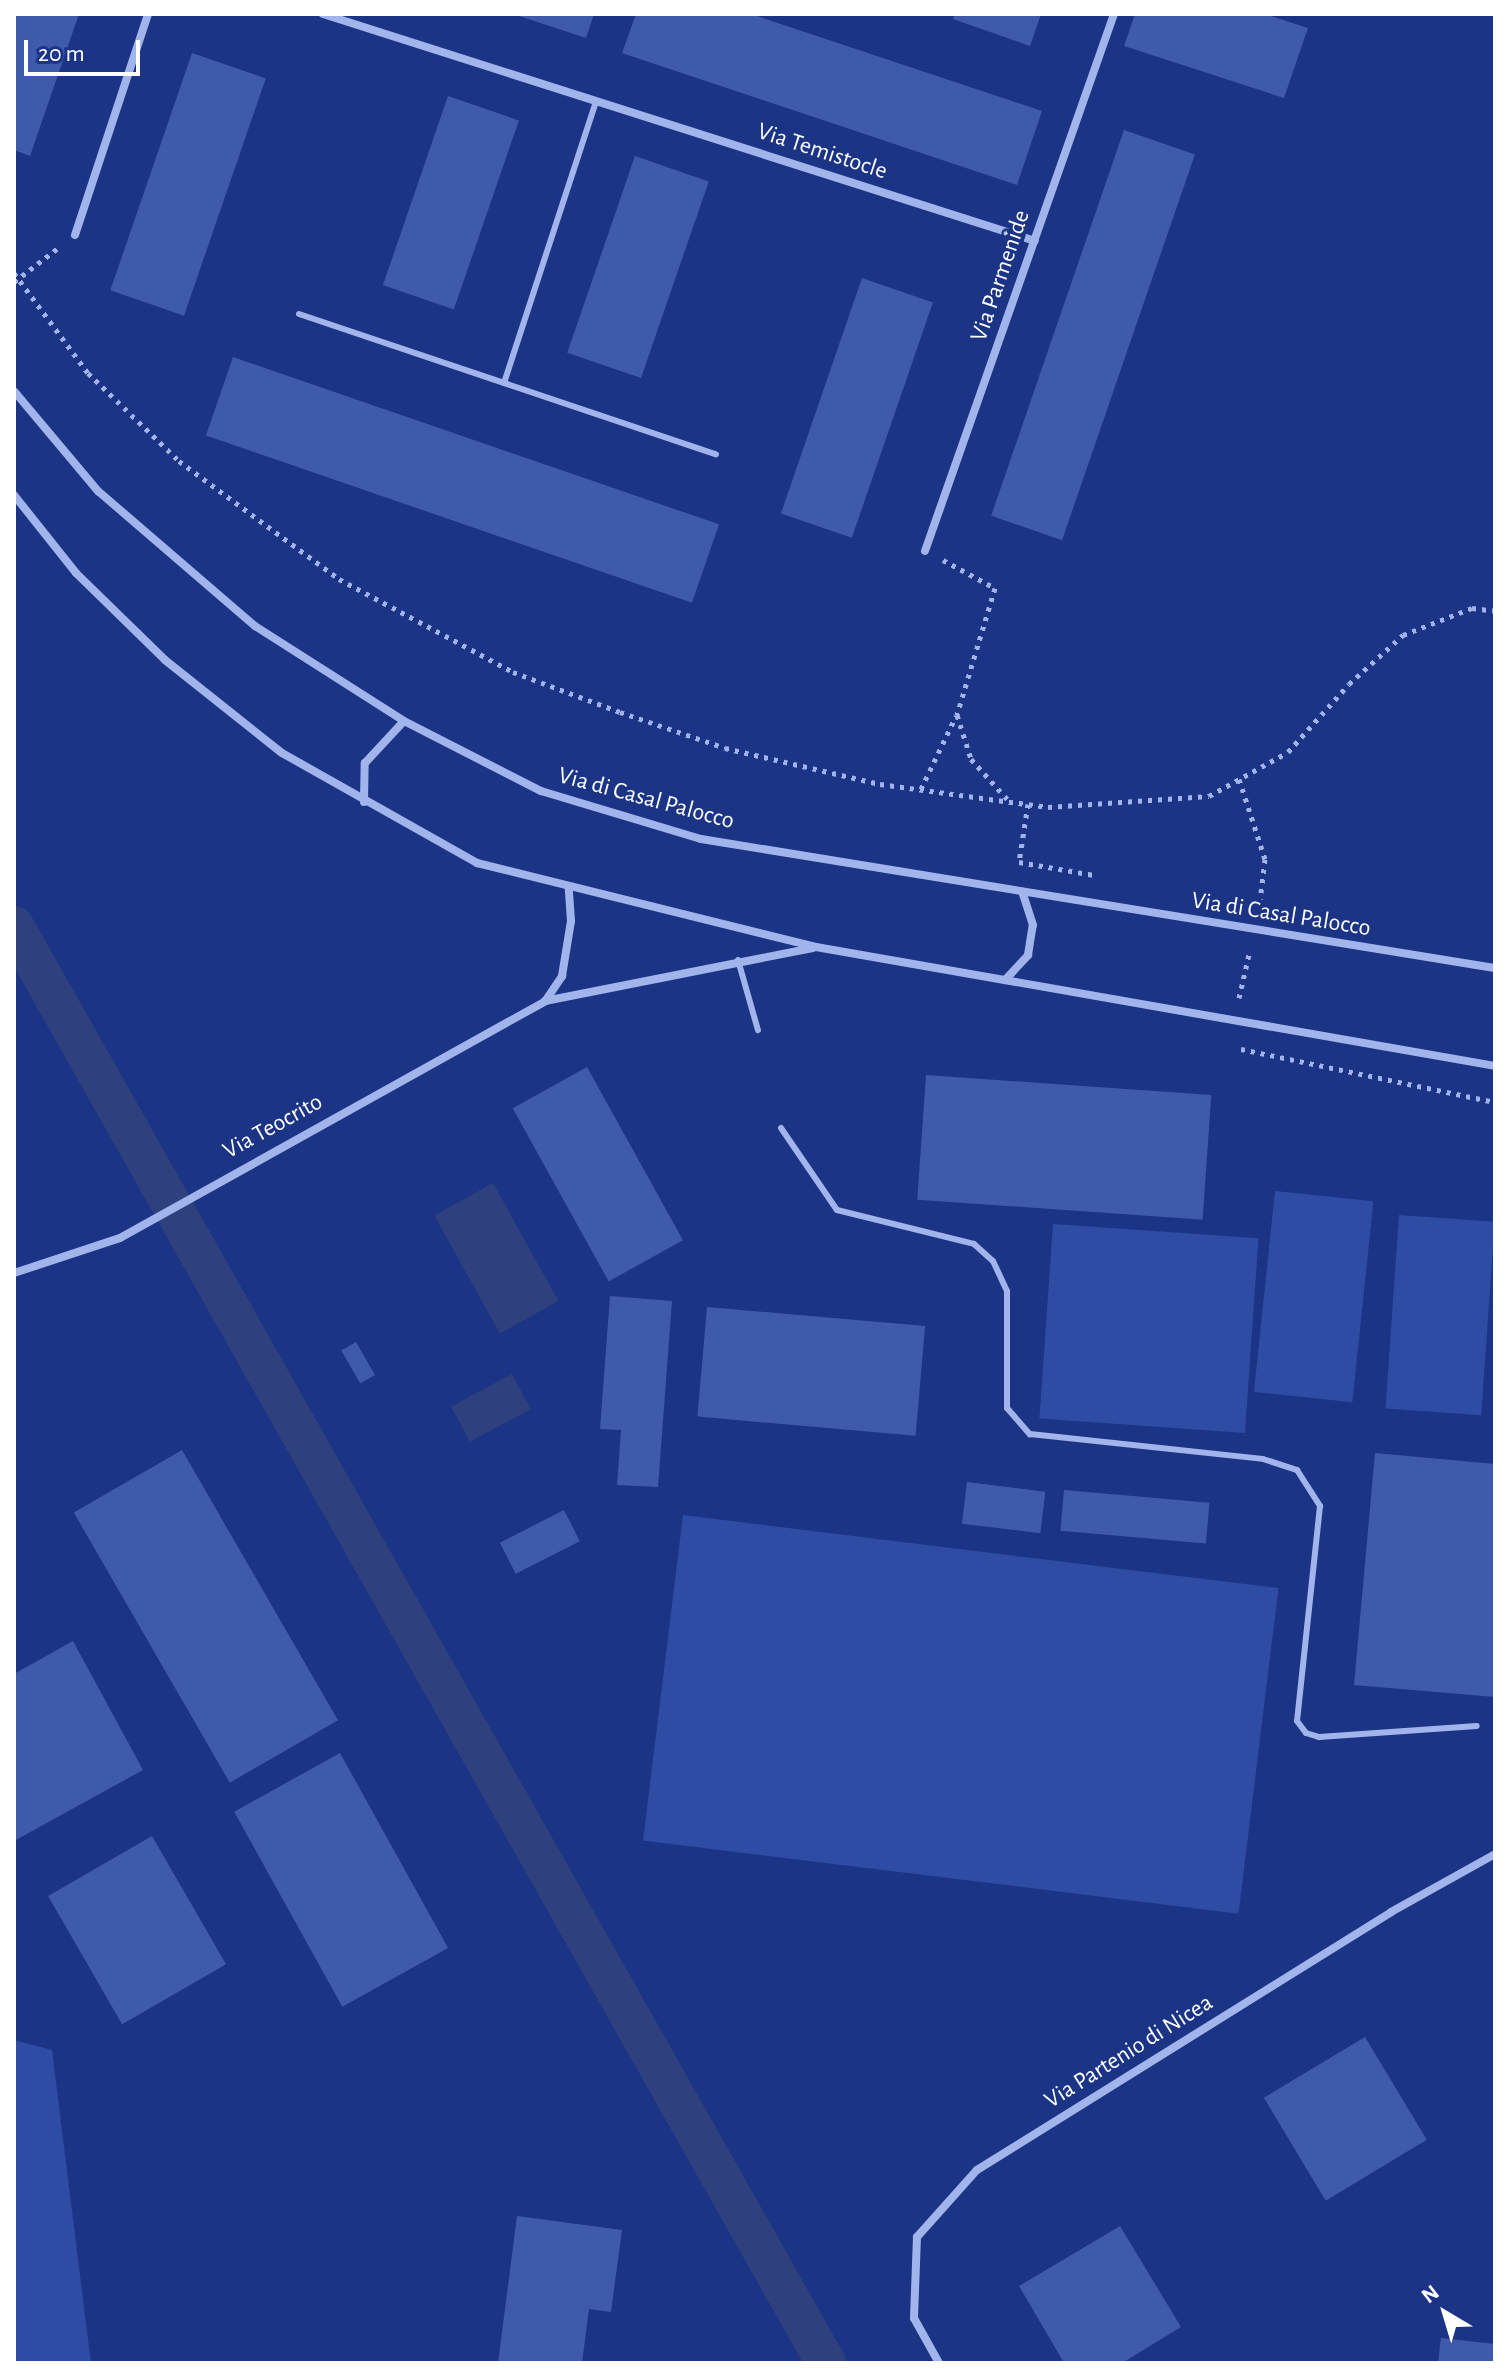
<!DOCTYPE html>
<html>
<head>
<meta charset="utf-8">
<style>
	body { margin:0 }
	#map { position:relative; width:1509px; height:2377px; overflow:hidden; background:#1b3485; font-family:"Alegreya Sans",sans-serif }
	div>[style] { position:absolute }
	.green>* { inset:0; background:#2e4ca3; transform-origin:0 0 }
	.water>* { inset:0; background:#2e407d; transform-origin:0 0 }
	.canal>* { height:40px; margin:-20px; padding:0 20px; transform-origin:20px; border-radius:20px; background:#2e407d }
	.building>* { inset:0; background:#3f5aac; transform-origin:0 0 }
	.path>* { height:5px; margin-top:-2.5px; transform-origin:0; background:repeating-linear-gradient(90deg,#a1b4eb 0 4px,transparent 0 10px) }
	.service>* { height:6px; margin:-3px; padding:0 3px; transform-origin:3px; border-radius:3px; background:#a1b4eb }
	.minor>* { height:8px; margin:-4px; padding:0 4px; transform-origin:4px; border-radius:4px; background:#a1b4eb }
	span { translate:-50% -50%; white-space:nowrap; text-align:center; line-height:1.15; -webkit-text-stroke:8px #1b3485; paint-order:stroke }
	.street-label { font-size:24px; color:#fff }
	.frame { position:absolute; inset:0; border:16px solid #fff; pointer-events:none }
	.north { position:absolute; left:1405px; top:2273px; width:80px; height:80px; -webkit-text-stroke:6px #1b3485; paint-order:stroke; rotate:322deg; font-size:22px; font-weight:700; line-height:32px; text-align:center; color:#fff }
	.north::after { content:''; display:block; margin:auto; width:28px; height:36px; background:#fff; clip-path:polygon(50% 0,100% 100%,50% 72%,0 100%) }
	.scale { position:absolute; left:24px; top:40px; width:116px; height:36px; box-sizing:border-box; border:4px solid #fff; border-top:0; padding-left:10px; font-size:24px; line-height:28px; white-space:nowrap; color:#fff; -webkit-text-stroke:6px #1b3485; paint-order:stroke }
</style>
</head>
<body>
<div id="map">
	<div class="green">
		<i style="left:1275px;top:1191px;width:99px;height:202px;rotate:6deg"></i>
		<i style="left:1399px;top:1215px;width:96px;height:194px;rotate:4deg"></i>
		<i style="left:1053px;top:1224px;width:206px;height:195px;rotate:4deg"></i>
		<i style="left:683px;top:1515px;width:600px;height:328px;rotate:7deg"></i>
		<i style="clip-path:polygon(14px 2040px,52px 2050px,91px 2363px,14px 2363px)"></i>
	</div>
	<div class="water">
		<i style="left:493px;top:1183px;width:135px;height:67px;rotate:61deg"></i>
		<i style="left:512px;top:1374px;width:40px;height:69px;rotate:62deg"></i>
	</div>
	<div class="canal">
		<i style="left:14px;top:926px;width:1651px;rotate:60.53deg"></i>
	</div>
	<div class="building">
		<i style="clip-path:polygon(14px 14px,79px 14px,30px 156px,14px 150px)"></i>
		<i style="clip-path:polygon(513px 14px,594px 14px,586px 38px)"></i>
		<i style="clip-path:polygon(636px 14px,751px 14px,1042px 111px,1017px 185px,622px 53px)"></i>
		<i style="clip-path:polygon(955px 14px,1041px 14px,1030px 46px,953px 19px)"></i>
		<i style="clip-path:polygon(1135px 14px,1265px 14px,1308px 28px,1284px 98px,1124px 46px)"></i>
		<i style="left:192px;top:53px;width:78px;height:251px;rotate:19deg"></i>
		<i style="left:448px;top:96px;width:75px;height:200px;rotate:19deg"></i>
		<i style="left:1124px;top:130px;width:75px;height:408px;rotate:19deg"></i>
		<i style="left:635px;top:156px;width:78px;height:208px;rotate:19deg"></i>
		<i style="left:862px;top:278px;width:75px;height:249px;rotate:19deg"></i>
		<i style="left:233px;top:357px;width:514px;height:83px;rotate:19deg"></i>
		<i style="left:587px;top:1067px;width:198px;height:85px;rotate:61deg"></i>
		<i style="left:926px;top:1075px;width:286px;height:125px;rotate:4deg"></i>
		<i style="clip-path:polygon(610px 1296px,672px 1301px,658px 1487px,617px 1485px,621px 1430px,600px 1429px)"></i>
		<i style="left:707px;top:1307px;width:219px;height:110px;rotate:5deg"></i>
		<i style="left:356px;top:1342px;width:38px;height:17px;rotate:60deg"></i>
		<i style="left:182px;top:1450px;width:312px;height:125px;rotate:60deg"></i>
		<i style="clip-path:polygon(1375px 1453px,1495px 1464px,1495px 1697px,1354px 1685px)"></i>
		<i style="left:967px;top:1482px;width:79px;height:42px;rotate:7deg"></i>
		<i style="left:1064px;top:1490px;width:146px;height:41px;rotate:5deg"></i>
		<i style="left:564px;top:1510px;width:35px;height:72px;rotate:63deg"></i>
		<i style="clip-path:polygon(73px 1641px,143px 1770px,14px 1841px,14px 1674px)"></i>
		<i style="left:340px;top:1753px;width:223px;height:121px;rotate:61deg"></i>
		<i style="left:152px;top:1836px;width:148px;height:120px;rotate:60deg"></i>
		<i style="left:1365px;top:2037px;width:120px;height:118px;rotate:59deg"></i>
		<i style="clip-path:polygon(517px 2216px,622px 2230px,611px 2312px,589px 2309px,582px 2363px,498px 2363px)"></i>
		<i style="clip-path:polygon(1120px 2226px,1181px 2327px,1122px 2363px,1064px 2363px,1019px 2286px)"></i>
		<i style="clip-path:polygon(1441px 2338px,1495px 2344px,1495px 2363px,1438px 2363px)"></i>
	</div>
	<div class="path">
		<i style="left:14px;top:273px;width:124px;rotate:53.5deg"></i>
		<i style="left:88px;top:373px;width:127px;rotate:44deg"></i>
		<i style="left:179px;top:461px;width:199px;rotate:36.4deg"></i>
		<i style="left:339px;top:579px;width:197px;rotate:28.1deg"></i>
		<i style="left:513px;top:672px;width:114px;rotate:20.5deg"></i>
		<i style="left:620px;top:712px;width:111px;rotate:18.9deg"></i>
		<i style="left:725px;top:748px;width:159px;rotate:13.1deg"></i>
		<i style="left:880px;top:784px;width:170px;rotate:7.8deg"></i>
		<i style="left:1048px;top:807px;width:161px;rotate:-3.9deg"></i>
		<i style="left:1209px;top:796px;width:90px;rotate:-29.1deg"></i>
		<i style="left:1288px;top:752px;width:91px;rotate:-48.1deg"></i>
		<i style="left:1349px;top:684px;width:73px;rotate:-42.2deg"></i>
		<i style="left:1403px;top:635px;width:74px;rotate:-21.4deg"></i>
		<i style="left:1472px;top:608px;width:23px;rotate:7deg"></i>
		<i style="left:14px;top:282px;width:56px;rotate:-37.7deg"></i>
		<i style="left:943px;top:560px;width:59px;rotate:28.3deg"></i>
		<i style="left:995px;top:588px;width:133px;rotate:106.7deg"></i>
		<i style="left:957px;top:715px;width:46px;rotate:72.3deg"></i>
		<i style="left:971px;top:759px;width:57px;rotate:47.9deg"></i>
		<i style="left:1239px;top:779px;width:84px;rotate:72deg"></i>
		<i style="left:1265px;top:859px;width:50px;rotate:96.8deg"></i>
		<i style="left:921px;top:789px;width:81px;rotate:-64.4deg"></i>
		<i style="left:1028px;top:804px;width:59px;rotate:98.8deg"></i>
		<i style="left:1019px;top:862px;width:76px;rotate:9.8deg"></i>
		<i style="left:1239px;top:998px;width:49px;rotate:-77.1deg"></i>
		<i style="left:1241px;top:1049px;width:259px;rotate:11.8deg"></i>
	</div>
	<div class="service">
		<i style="left:299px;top:314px;width:440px;rotate:18.6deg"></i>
		<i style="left:504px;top:383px;width:297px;rotate:-71.9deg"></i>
		<i style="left:738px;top:960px;width:73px;rotate:74.1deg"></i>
		<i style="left:781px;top:1128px;width:99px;rotate:55.7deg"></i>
		<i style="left:837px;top:1210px;width:141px;rotate:13.9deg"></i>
		<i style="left:974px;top:1244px;width:25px;rotate:42deg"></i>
		<i style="left:993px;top:1261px;width:33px;rotate:65deg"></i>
		<i style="left:1007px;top:1291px;width:117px;rotate:90deg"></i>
		<i style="left:1007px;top:1408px;width:35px;rotate:49deg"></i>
		<i style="left:1030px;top:1434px;width:234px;rotate:6.1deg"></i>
		<i style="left:1263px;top:1459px;width:36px;rotate:18deg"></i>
		<i style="left:1297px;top:1470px;width:43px;rotate:57.4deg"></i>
		<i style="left:1320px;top:1506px;width:216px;rotate:96.1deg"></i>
		<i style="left:1297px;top:1721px;width:15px;rotate:53deg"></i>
		<i style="left:1306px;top:1733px;width:14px;rotate:17deg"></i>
		<i style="left:1319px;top:1737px;width:158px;rotate:-4deg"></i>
	</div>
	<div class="minor">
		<i style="left:323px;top:14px;width:747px;rotate:17.68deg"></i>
		<i style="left:75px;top:235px;width:233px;rotate:-71.7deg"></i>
		<i style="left:14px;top:391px;width:131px;rotate:50deg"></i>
		<i style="left:98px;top:491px;width:207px;rotate:40.7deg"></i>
		<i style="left:255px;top:626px;width:177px;rotate:32.5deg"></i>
		<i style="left:404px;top:721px;width:154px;rotate:27.1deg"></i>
		<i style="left:541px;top:791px;width:167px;rotate:16.7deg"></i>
		<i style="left:701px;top:839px;width:804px;rotate:9.23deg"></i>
		<i style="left:14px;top:495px;width:100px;rotate:51.5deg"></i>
		<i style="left:76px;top:573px;width:124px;rotate:44.3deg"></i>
		<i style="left:165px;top:660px;width:149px;rotate:38.5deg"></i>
		<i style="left:282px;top:753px;width:224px;rotate:29.4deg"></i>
		<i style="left:477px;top:863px;width:349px;rotate:13.9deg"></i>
		<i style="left:816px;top:947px;width:689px;rotate:9.94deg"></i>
		<i style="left:925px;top:551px;width:569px;rotate:-70.61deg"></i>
		<i style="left:364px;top:802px;width:39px;rotate:-89deg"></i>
		<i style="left:365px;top:763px;width:57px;rotate:-47.1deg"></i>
		<i style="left:1005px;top:980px;width:34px;rotate:-47deg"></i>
		<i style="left:1028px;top:955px;width:30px;rotate:-81deg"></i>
		<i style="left:1033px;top:925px;width:35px;rotate:-108deg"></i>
		<i style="left:546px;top:1000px;width:29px;rotate:-56deg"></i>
		<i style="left:562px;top:976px;width:56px;rotate:-80.7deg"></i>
		<i style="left:571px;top:921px;width:32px;rotate:-94deg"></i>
		<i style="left:14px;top:1273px;width:112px;rotate:-18.3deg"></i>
		<i style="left:120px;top:1238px;width:487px;rotate:-29.1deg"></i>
		<i style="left:545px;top:1001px;width:273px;rotate:-11.2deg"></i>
		<i style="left:939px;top:2363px;width:51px;rotate:-119.1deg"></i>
		<i style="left:914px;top:2318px;width:81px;rotate:-87.9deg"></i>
		<i style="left:917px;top:2237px;width:90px;rotate:-48.2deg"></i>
		<i style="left:977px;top:2170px;width:488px;rotate:-31.9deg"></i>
		<i style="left:1391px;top:1912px;width:119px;rotate:-29.1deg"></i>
	</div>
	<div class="street-label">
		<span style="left:822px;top:152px;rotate:18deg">Via Temistocle</span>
		<span style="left:1001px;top:276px;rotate:-71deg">Via Parmenide</span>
		<span style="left:646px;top:799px;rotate:15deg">Via di Casal Palocco</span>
		<span style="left:1281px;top:915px;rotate:9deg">Via di Casal Palocco</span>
		<span style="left:273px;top:1127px;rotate:-29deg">Via Teocrito</span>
		<span style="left:1129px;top:2052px;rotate:-32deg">Via Partenio di Nicea</span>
	</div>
	<div class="frame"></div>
	<div class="north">N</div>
	<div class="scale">20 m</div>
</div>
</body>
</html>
